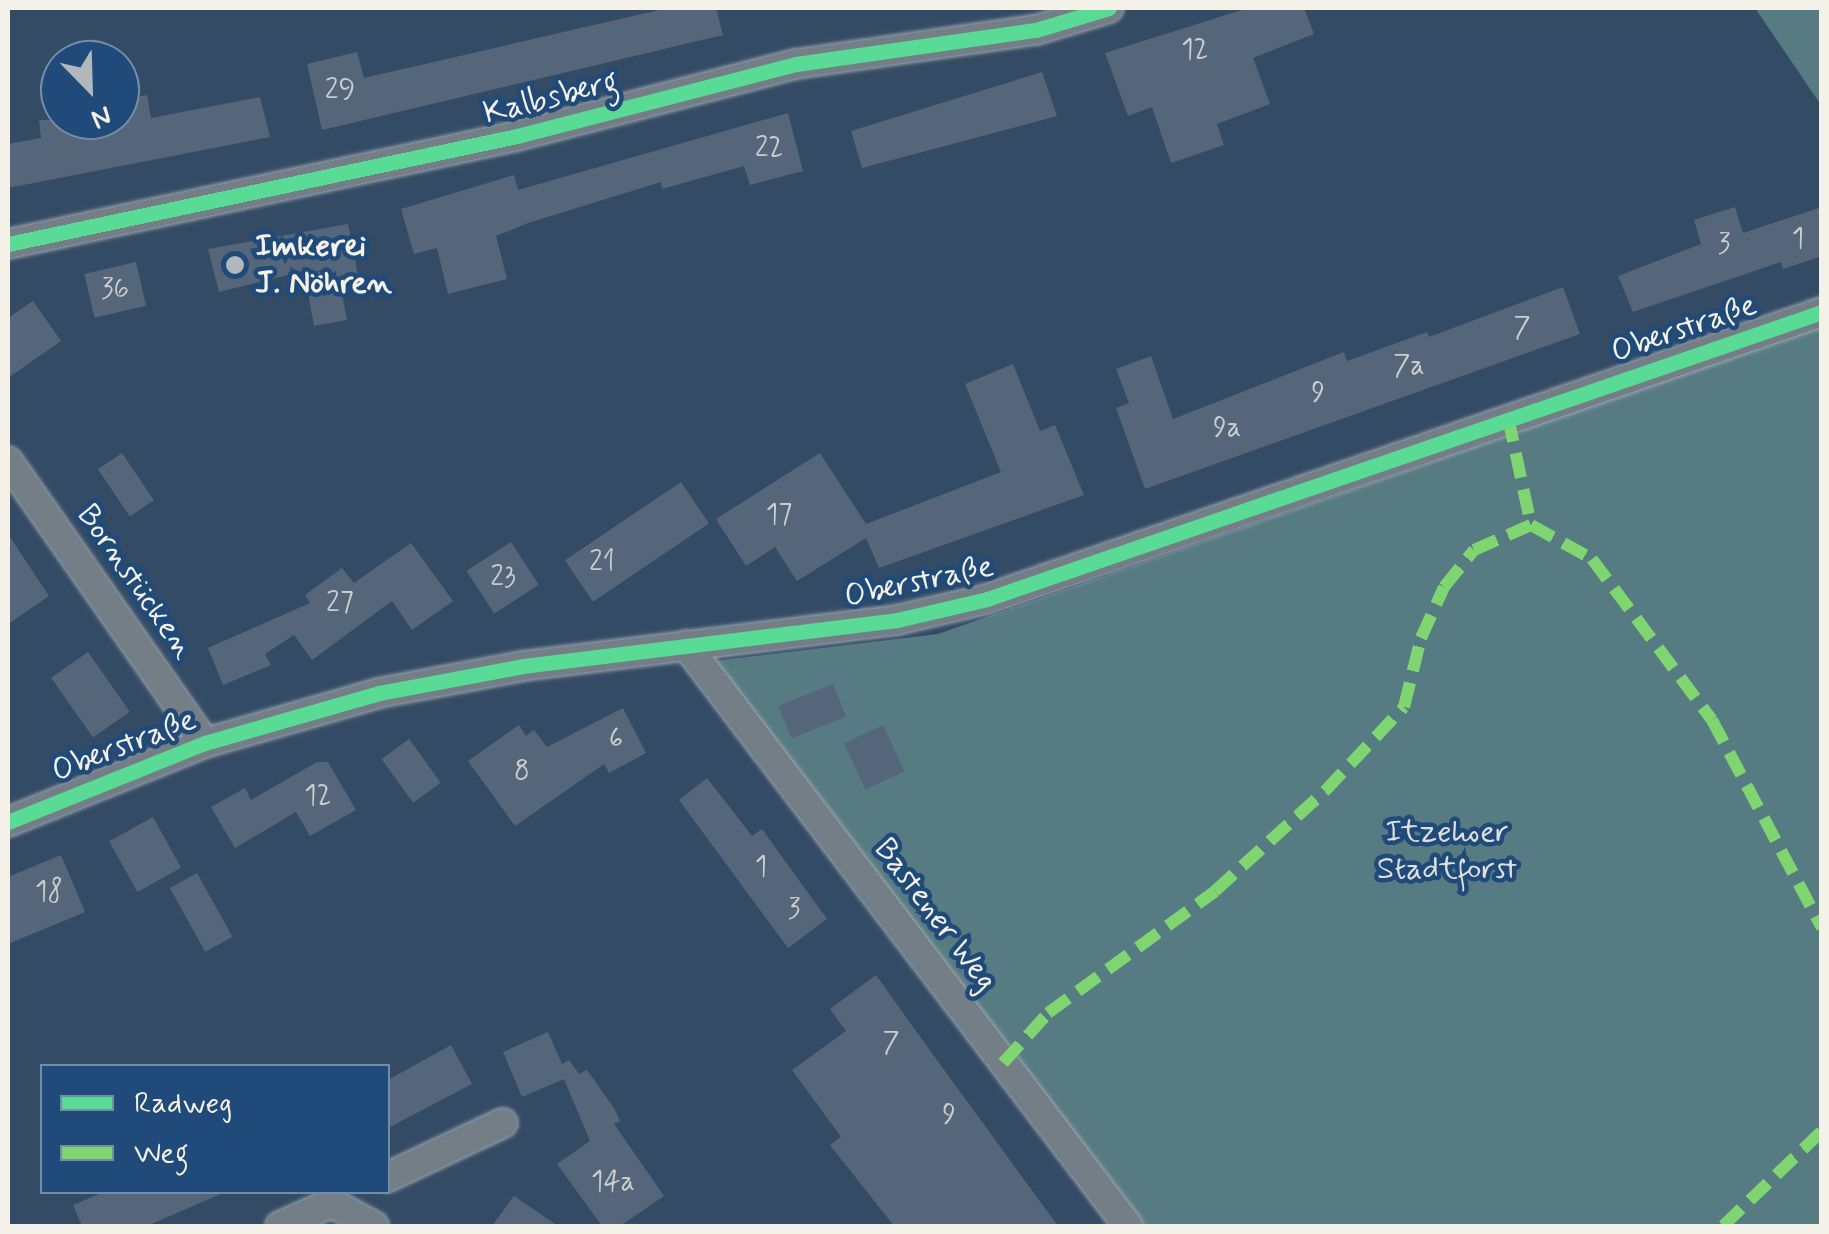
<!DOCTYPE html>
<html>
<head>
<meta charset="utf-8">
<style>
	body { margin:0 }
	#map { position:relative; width:1829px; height:1234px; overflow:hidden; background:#344b65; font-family:Mynerve,sans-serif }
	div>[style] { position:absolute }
	.green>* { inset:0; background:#577b83 }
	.building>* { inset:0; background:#55667b; transform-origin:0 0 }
	.roads { filter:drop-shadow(0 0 2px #9ba5af) drop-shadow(0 0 2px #9ba5af) }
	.street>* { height:28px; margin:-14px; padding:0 14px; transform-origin:14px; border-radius:14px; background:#737e87 }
	.quiet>* { height:12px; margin-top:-6px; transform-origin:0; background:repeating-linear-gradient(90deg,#7fd670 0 25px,transparent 0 37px) }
	.cycleway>* { height:15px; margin:-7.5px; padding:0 7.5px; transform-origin:7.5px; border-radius:7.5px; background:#5adb95 }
	.dots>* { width:28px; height:28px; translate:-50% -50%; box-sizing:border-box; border:5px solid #1f4a7a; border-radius:50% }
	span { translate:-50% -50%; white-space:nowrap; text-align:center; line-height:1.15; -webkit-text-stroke:9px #1f4a7a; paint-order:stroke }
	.number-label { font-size:28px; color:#cccecd }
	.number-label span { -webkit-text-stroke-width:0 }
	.street-label { font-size:32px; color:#f4f1e8 }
	.poi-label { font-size:32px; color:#f4f1e8; font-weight:700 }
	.left { translate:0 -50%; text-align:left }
	.park-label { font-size:32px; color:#dde0da }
	.frame { position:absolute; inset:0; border:10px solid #f4f1e8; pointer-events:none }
	.legend { position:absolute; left:40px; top:1064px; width:350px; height:130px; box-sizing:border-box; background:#1f4a7a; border:2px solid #748da6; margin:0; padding:12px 18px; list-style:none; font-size:30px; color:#f4f1e8 }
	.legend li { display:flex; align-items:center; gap:20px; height:50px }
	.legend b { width:50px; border:2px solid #748da6 }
	.north { position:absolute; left:40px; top:40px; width:100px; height:100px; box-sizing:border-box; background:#1f4a7a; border:2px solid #748da6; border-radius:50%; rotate:157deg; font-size:28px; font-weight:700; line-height:40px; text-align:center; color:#f4f1e8 }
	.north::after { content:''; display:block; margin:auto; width:35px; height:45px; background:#b1b7ba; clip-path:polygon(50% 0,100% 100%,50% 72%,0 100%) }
</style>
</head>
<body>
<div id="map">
	<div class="green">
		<i style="clip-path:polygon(1755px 8px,1821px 8px,1821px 105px)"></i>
		<i style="clip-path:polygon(1821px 326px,1821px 1226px,1136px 1226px,705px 662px,938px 634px)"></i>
	</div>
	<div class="building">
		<i style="clip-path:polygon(668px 8px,716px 8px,723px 35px,322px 130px,307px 64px,357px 52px,364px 78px)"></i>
		<i style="clip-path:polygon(1248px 8px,1304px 8px,1314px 34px,1253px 58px,1270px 104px,1217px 124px,1224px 145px,1171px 163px,1152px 107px,1128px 116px,1105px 53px)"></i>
		<i style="clip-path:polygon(1042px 72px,1057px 116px,862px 168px,851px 131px)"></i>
		<i style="clip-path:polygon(147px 95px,151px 118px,260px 97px,270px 137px,8px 188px,8px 144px,41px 138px,39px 120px,120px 120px,120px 100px)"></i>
		<i style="clip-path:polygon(788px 113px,803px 171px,750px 185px,744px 166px,662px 189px,661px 182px,528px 223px,496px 236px,507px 279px,448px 294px,437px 248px,414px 254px,401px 209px,514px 175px,518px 190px)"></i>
		<i style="clip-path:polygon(1735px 207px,1743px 233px,1822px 207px,1822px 256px,1783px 269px,1781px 262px,1633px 312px,1618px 276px,1701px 244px,1694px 220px)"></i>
		<i style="clip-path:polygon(348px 224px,358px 275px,339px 279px,347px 320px,314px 326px,304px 271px,219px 292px,208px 249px)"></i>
		<i style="left:136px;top:262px;width:45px;height:53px;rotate:77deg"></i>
		<i style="clip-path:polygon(1563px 287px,1580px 334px,1145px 489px,1116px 408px,1129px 403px,1116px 369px,1151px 356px,1173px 419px,1344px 352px,1347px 361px,1427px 332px,1429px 337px)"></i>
		<i style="clip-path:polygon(33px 301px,61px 341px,8px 378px,8px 318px)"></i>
		<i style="clip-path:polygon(1013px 364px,1040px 431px,1055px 425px,1084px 495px,879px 568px,866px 538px,797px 581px,775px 547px,746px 566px,716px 519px,820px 453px,866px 524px,1001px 472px,965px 384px)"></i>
		<i style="left:122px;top:453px;width:57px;height:29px;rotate:56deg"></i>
		<i style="left:681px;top:482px;width:50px;height:140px;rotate:56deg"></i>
		<i style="clip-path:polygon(8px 534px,49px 596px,8px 624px)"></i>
		<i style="left:511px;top:542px;width:51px;height:53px;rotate:57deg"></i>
		<i style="clip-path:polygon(411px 543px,453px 601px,412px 630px,392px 601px,312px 660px,294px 635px,265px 654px,271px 665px,223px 685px,208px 648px,310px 603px,305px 595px,342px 568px,354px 583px)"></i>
		<i style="left:88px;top:652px;width:73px;height:45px;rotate:55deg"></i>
		<i style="left:833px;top:684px;width:35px;height:59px;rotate:68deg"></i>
		<i style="clip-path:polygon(623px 708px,646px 753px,609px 773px,604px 764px,515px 826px,468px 761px,519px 725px,526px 736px,534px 730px,547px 747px)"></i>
		<i style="left:883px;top:725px;width:51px;height:43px;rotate:65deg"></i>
		<i style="left:409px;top:739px;width:54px;height:34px;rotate:54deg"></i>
		<i style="clip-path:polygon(317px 762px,328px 762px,356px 810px,310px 836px,296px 812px,235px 848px,211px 807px,245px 788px,251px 800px)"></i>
		<i style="clip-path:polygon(707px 778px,752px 836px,762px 829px,827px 919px,788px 948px,679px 800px)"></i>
		<i style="left:153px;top:817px;width:58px;height:50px;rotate:61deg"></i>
		<i style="clip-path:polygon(61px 855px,85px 912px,8px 944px,8px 877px)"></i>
		<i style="left:197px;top:873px;width:73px;height:31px;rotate:61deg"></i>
		<i style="clip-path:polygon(876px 975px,926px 1045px,1058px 1226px,894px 1226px,830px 1145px,841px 1137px,792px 1070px,846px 1031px,830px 1009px)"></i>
		<i style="clip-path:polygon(548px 1032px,562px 1064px,569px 1060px,579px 1074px,587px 1070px,614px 1108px,620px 1121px,614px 1124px,664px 1196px,620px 1226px,602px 1226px,557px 1164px,590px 1141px,564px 1079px,522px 1097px,503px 1052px)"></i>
		<i style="clip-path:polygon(451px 1045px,472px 1084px,388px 1128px,388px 1080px)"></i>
		<i style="clip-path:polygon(104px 1192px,225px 1192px,147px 1226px,82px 1226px,73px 1205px)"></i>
		<i style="clip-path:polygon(514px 1196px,558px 1226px,492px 1226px)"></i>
	</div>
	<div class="roads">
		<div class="street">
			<i style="left:8px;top:244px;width:520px;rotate:-11.98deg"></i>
			<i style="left:517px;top:136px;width:288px;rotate:-14.5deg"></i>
			<i style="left:796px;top:64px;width:242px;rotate:-8.1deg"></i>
			<i style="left:1036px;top:30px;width:76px;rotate:-16.8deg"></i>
			<i style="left:8px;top:461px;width:344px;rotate:55.1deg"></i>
			<i style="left:686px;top:645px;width:730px;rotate:52.74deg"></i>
			<i style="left:8px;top:822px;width:212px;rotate:-21.9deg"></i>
			<i style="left:205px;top:743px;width:181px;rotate:-16deg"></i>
			<i style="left:379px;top:693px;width:147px;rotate:-10.6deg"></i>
			<i style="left:523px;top:666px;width:377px;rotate:-7deg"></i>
			<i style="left:897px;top:620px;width:92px;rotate:-13.1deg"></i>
			<i style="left:987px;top:599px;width:883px;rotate:-18.97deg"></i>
			<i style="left:388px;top:1177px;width:127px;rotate:-25.2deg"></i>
			<i style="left:280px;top:1226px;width:57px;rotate:-23.9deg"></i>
			<i style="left:332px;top:1203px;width:48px;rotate:28.7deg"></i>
		</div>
	</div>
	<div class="quiet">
		<i style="left:1508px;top:417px;width:110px;rotate:78deg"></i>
		<i style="left:1003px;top:1063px;width:67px;rotate:-48deg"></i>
		<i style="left:1048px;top:1013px;width:207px;rotate:-36.1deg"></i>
		<i style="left:1215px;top:891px;width:149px;rotate:-42.3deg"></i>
		<i style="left:1325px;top:791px;width:115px;rotate:-46.8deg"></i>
		<i style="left:1404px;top:707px;width:71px;rotate:-76.2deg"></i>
		<i style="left:1421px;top:638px;width:56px;rotate:-65.7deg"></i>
		<i style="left:1444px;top:587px;width:48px;rotate:-51deg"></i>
		<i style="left:1474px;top:550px;width:62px;rotate:-23.7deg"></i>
		<i style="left:1531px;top:525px;width:70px;rotate:29.1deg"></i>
		<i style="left:1592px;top:559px;width:201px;rotate:53.3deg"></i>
		<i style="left:1712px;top:720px;width:235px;rotate:62.1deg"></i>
		<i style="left:1723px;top:1226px;width:137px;rotate:-43.8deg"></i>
	</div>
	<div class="cycleway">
		<i style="left:8px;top:244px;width:520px;rotate:-11.98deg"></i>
		<i style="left:517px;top:136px;width:288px;rotate:-14.5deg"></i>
		<i style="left:796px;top:64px;width:242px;rotate:-8.1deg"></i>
		<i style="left:1036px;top:30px;width:76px;rotate:-16.8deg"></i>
		<i style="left:8px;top:822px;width:212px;rotate:-21.9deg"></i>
		<i style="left:205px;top:743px;width:181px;rotate:-16deg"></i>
		<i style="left:379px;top:693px;width:147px;rotate:-10.6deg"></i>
		<i style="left:523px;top:666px;width:377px;rotate:-7deg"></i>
		<i style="left:897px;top:620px;width:92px;rotate:-13.1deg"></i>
		<i style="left:987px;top:599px;width:883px;rotate:-18.97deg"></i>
	</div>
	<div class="dots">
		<i style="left:235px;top:265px;background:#b1b7ba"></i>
	</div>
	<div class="number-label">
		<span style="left:1195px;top:51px">12</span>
		<span style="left:340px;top:91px">29</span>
		<span style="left:769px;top:149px">22</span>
		<span style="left:1798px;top:240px">1</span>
		<span style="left:1724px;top:245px">3</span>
		<span style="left:115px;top:290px">36</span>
		<span style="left:1522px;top:329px">7</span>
		<span style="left:1409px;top:367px">7a</span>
		<span style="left:1318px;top:394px">9</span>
		<span style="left:1227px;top:429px">9a</span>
		<span style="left:779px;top:516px">17</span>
		<span style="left:602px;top:563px">21</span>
		<span style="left:503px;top:578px">23</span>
		<span style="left:340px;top:604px">27</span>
		<span style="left:616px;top:740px">6</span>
		<span style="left:522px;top:772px">8</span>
		<span style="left:318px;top:797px">12</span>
		<span style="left:761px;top:868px">1</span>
		<span style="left:49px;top:893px">18</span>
		<span style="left:794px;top:910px">3</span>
		<span style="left:891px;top:1044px">7</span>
		<span style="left:949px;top:1116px">9</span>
		<span style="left:613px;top:1183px">14a</span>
	</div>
	<div class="street-label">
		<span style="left:551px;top:98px;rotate:-14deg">Kalbsberg</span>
		<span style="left:1684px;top:329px;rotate:-19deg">Oberstraße</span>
		<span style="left:135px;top:582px;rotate:55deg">Bornstücken</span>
		<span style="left:919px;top:582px;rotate:-12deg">Oberstraße</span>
		<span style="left:124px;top:746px;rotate:-21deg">Oberstraße</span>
		<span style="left:935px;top:915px;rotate:53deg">Bastener Weg</span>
	</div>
	<div class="poi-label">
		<span class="left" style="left:255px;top:265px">Imkerei<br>J. Nöhren</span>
	</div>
	<div class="park-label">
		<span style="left:1447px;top:851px">Itzehoer<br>Stadtforst</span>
	</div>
	<div class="frame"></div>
	<ul class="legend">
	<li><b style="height:12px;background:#5adb95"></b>Radweg</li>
	<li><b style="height:12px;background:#7fd670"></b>Weg</li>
	</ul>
	<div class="north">N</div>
</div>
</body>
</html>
